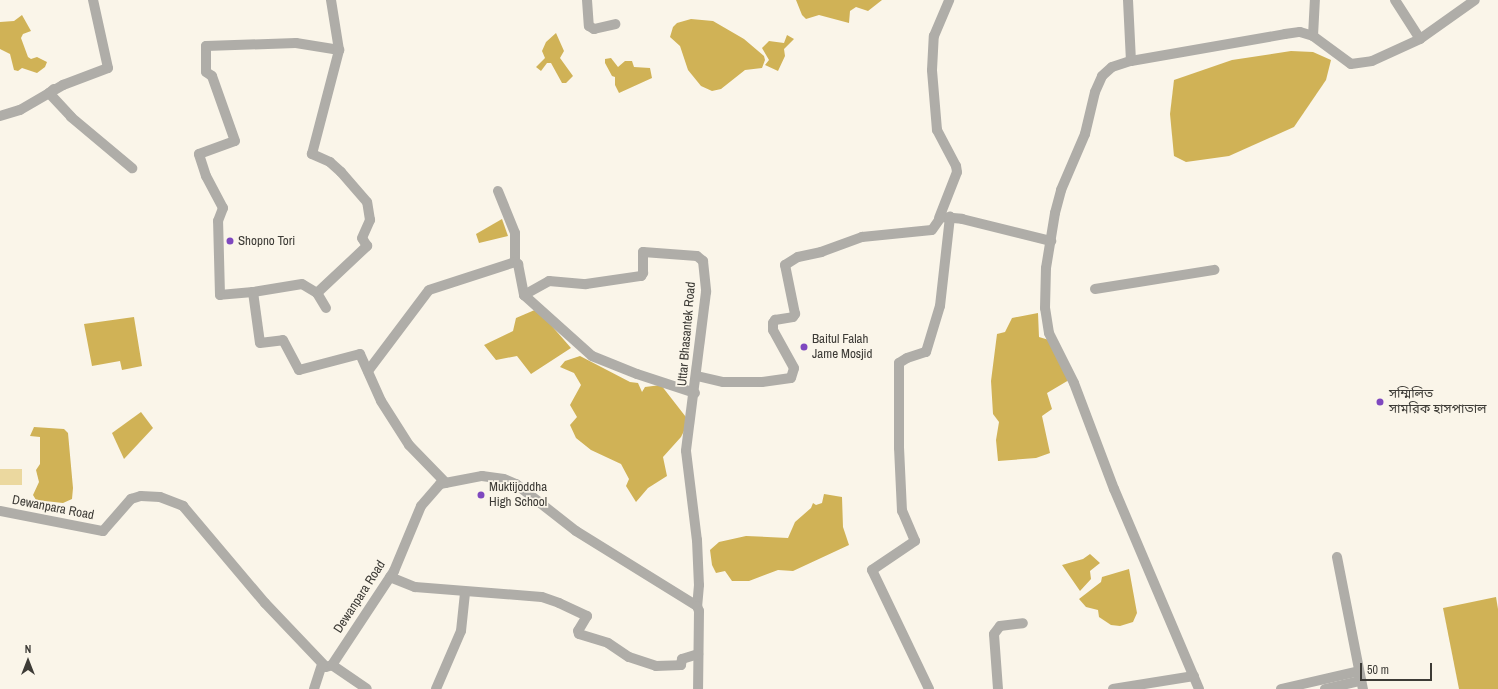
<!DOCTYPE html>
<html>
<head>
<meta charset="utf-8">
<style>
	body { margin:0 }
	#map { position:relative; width:1498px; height:689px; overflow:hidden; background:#faf5e9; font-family:"Archivo Narrow","Noto Sans Bengali",sans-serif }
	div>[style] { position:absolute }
	.green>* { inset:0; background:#ebd89f; transform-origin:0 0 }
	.water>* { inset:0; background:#d0b256 }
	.minor>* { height:10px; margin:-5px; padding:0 5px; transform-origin:5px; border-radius:5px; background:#afada8 }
	.dots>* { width:11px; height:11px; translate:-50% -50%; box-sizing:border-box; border:2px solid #faf5e9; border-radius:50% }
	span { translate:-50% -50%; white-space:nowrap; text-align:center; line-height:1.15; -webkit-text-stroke:3.5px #faf5e9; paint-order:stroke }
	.poi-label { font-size:13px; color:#3d3b36 }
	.left { translate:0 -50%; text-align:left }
	.street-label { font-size:13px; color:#3d3b36 }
	.north { position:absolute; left:8px; top:641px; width:40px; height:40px; -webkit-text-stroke:3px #faf5e9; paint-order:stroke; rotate:0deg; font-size:11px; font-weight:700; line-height:16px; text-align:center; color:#3d3b36 }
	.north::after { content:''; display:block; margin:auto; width:14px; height:18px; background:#3d3b36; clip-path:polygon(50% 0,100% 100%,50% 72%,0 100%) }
	.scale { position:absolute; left:1360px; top:663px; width:72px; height:18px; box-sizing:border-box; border:2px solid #3d3b36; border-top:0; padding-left:5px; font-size:12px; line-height:14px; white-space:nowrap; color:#3d3b36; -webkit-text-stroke:3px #faf5e9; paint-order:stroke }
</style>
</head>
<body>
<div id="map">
	<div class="green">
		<i style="left:0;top:469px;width:22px;height:16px"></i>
	</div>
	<div class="water">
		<i style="clip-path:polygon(796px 0,882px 0,868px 11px,856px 7px,850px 11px,849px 23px,819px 15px,806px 19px,802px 15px)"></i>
		<i style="clip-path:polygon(22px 15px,31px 31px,23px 34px,21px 38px,28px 57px,31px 59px,37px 57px,47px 62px,45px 67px,37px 73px,22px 68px,18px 71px,14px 70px,10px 54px,0 49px,0 22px,14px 21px)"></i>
		<i style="clip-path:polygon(691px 19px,713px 21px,744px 39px,764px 56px,765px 60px,762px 68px,745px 70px,721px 89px,712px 91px,701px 86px,688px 70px,680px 46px,670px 37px,673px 27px,677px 23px)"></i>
		<i style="clip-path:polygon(556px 33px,564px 51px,560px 58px,573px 76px,566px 83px,562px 83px,551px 63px,547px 63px,541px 71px,536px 67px,545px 58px,542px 51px,546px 42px)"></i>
		<i style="clip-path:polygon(787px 35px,794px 39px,784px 49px,785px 56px,778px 71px,765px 65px,769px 60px,762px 48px,769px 41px,784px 43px)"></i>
		<i style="clip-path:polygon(1291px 51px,1313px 52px,1331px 60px,1326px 80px,1294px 127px,1229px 156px,1186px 162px,1174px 156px,1170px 114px,1174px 80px,1232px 60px)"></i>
		<i style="clip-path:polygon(611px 58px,618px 67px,625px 61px,632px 61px,634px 67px,650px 68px,652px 78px,619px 93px,615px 85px,615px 77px,612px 76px,605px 63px,605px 59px)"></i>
		<i style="clip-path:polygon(502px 219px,508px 236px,479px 243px,476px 234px)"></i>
		<i style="clip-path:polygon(537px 309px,571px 348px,531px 374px,517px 356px,496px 360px,484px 345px,513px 331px,516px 318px)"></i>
		<i style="clip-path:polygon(1038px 313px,1039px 337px,1049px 340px,1069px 380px,1047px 393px,1052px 409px,1042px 416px,1050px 453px,1036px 458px,998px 461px,996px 440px,999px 422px,993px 414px,991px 381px,997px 334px,1005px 332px,1012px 318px)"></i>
		<i style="clip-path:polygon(134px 317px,142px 366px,122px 370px,120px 361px,92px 366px,84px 324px)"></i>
		<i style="clip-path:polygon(580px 356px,630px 382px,638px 383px,642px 392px,645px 387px,661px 385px,689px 421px,681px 437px,663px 457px,667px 476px,648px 488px,636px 502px,626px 486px,629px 479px,621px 464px,591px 450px,576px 438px,570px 425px,577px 417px,570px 405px,581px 385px,574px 373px,560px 367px,565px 361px)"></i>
		<i style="clip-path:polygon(141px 412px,153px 428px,124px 459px,112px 433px)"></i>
		<i style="clip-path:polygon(34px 427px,64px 429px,68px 433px,73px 488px,72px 499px,63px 503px,36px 500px,33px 495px,39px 482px,36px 470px,40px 464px,40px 437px,30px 436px)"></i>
		<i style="clip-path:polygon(824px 494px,842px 497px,843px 527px,849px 545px,793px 571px,778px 570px,749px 581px,732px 581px,725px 571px,716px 573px,712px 565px,710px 550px,719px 542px,746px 536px,788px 538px,795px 522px,811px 508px,813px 503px,816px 505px,822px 503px)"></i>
		<i style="clip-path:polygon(1090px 554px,1100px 563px,1090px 571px,1091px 579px,1080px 591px,1062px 565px,1083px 559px)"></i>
		<i style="clip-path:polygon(1129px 569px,1137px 613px,1133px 622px,1120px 626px,1111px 625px,1099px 617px,1098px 610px,1086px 607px,1079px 599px,1101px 582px,1102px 577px)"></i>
		<i style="clip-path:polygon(1496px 597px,1498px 609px,1498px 689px,1459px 689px,1443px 608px)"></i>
	</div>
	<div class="minor">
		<i style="left:587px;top:0;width:26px;rotate:86deg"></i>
		<i style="left:589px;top:26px;width:6px;rotate:31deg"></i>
		<i style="left:594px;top:29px;width:22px;rotate:-13deg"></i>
		<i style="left:1128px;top:0;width:61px;rotate:87.2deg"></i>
		<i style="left:1395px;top:0;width:46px;rotate:57.3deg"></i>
		<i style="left:1313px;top:36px;width:36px;rotate:-87deg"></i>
		<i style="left:54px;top:89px;width:6px;rotate:141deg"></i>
		<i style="left:49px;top:93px;width:33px;rotate:47deg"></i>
		<i style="left:71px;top:117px;width:80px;rotate:39.9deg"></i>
		<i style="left:0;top:116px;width:21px;rotate:-17deg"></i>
		<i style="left:20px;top:110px;width:50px;rotate:-30.2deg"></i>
		<i style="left:63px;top:85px;width:48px;rotate:-20.7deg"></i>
		<i style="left:108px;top:68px;width:70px;rotate:-102.4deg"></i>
		<i style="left:498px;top:191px;width:45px;rotate:68deg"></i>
		<i style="left:515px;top:233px;width:29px;rotate:90deg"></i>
		<i style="left:939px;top:218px;width:49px;rotate:-68.6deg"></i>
		<i style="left:957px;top:172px;width:6px;rotate:-99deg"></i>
		<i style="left:956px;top:166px;width:41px;rotate:-117.8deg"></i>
		<i style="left:937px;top:130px;width:60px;rotate:-94.8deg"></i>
		<i style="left:932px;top:70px;width:34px;rotate:-87deg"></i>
		<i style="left:934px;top:36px;width:39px;rotate:-67deg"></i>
		<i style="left:1095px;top:289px;width:121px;rotate:-9.1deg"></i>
		<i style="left:253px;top:292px;width:33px;rotate:175deg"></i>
		<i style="left:220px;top:295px;width:74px;rotate:-91.5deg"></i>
		<i style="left:218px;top:221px;width:14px;rotate:-69deg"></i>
		<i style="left:223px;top:208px;width:36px;rotate:-118deg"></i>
		<i style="left:206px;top:176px;width:23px;rotate:-108deg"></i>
		<i style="left:199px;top:154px;width:38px;rotate:-20deg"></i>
		<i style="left:235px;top:141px;width:69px;rotate:-109.5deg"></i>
		<i style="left:212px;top:76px;width:7px;rotate:-146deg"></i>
		<i style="left:206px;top:72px;width:26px;rotate:-90deg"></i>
		<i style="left:206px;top:46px;width:90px;rotate:-1.9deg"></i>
		<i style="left:296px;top:43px;width:44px;rotate:9.2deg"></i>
		<i style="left:317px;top:293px;width:69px;rotate:-43.2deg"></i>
		<i style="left:367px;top:246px;width:9px;rotate:-122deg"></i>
		<i style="left:362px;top:238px;width:20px;rotate:-66deg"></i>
		<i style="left:370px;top:220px;width:18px;rotate:-99deg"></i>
		<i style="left:367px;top:202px;width:40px;rotate:-131deg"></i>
		<i style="left:341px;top:172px;width:15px;rotate:-138deg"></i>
		<i style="left:330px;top:162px;width:20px;rotate:-156deg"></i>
		<i style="left:312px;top:154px;width:107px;rotate:-75.4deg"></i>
		<i style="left:339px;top:50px;width:51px;rotate:-99.1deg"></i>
		<i style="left:524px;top:295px;width:91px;rotate:41.9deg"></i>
		<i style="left:592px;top:356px;width:48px;rotate:21.8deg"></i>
		<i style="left:637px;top:374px;width:61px;rotate:18.1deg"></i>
		<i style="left:326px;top:308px;width:17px;rotate:-121deg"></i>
		<i style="left:317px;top:293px;width:17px;rotate:-149deg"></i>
		<i style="left:302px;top:284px;width:50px;rotate:170.7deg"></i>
		<i style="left:253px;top:292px;width:51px;rotate:82.2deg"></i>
		<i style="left:260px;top:343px;width:23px;rotate:-7deg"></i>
		<i style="left:283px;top:340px;width:34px;rotate:62deg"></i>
		<i style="left:299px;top:370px;width:63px;rotate:-14.7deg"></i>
		<i style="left:360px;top:354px;width:51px;rotate:65.9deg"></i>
		<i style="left:381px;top:401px;width:52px;rotate:57.5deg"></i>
		<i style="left:409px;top:445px;width:53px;rotate:45.8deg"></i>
		<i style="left:368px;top:371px;width:101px;rotate:-53deg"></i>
		<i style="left:429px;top:290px;width:90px;rotate:-18deg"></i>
		<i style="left:515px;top:262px;width:4px;rotate:34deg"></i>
		<i style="left:518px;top:264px;width:32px;rotate:79deg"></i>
		<i style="left:524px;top:295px;width:29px;rotate:-29deg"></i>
		<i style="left:549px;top:281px;width:37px;rotate:5deg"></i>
		<i style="left:586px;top:284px;width:56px;rotate:-8.3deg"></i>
		<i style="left:641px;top:276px;width:4px;rotate:-56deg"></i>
		<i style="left:643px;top:273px;width:21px;rotate:-90deg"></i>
		<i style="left:643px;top:252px;width:54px;rotate:4.2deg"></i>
		<i style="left:697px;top:256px;width:8px;rotate:40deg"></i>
		<i style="left:703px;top:261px;width:31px;rotate:84deg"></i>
		<i style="left:706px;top:292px;width:160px;rotate:97.2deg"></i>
		<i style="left:686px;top:451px;width:90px;rotate:83deg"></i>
		<i style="left:697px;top:540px;width:45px;rotate:87.5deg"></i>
		<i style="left:699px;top:585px;width:21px;rotate:95deg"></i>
		<i style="left:697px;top:376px;width:27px;rotate:13deg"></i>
		<i style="left:723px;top:382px;width:39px"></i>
		<i style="left:762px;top:382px;width:29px;rotate:-8deg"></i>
		<i style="left:791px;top:378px;width:10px;rotate:-73deg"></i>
		<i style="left:794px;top:368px;width:43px;rotate:-118.9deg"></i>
		<i style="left:773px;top:330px;width:7px;rotate:-90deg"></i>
		<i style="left:773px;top:323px;width:4px;rotate:-56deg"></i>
		<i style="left:775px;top:320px;width:18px;rotate:-9deg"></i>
		<i style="left:793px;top:317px;width:4px;rotate:-56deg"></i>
		<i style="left:795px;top:314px;width:50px;rotate:-101.5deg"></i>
		<i style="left:785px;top:265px;width:15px;rotate:-32deg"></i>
		<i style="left:798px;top:257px;width:24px;rotate:-12deg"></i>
		<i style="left:821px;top:252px;width:44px;rotate:-20.1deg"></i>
		<i style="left:862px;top:237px;width:70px;rotate:-5.7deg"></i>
		<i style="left:932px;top:230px;width:16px;rotate:-55deg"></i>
		<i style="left:941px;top:217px;width:21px;rotate:5deg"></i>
		<i style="left:962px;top:219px;width:92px;rotate:13.9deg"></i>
		<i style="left:0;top:511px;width:105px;rotate:11deg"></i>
		<i style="left:103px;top:531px;width:43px;rotate:-48.8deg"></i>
		<i style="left:131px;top:499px;width:10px;rotate:-17deg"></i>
		<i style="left:141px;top:496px;width:19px;rotate:3deg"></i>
		<i style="left:160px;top:497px;width:25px;rotate:21deg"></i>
		<i style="left:183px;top:506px;width:127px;rotate:49.8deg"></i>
		<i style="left:265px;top:603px;width:88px;rotate:46.4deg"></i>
		<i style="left:326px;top:667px;width:6px;rotate:-18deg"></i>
		<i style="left:332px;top:665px;width:113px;rotate:-56.6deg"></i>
		<i style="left:394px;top:571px;width:70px;rotate:-67.4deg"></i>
		<i style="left:421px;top:506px;width:29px;rotate:-49deg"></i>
		<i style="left:440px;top:484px;width:43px;rotate:-10.8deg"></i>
		<i style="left:482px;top:476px;width:22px;rotate:8deg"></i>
		<i style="left:504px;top:479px;width:13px;rotate:23deg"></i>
		<i style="left:516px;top:484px;width:76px;rotate:38.1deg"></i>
		<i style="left:576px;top:531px;width:142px;rotate:31.8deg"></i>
		<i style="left:697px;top:606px;width:5px;rotate:68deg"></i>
		<i style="left:699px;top:611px;width:78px;rotate:90.7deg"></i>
		<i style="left:1337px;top:557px;width:135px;rotate:78.9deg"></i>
		<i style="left:390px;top:577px;width:27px;rotate:22deg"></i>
		<i style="left:415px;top:587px;width:127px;rotate:4.5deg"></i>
		<i style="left:542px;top:597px;width:18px;rotate:19deg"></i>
		<i style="left:559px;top:603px;width:31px;rotate:25deg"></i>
		<i style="left:587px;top:616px;width:17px;rotate:121deg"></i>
		<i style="left:578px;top:631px;width:3px;rotate:72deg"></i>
		<i style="left:579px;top:634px;width:30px;rotate:17deg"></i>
		<i style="left:608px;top:643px;width:25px;rotate:34deg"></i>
		<i style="left:629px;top:657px;width:28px;rotate:18deg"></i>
		<i style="left:656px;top:666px;width:25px;rotate:-2deg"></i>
		<i style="left:681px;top:665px;width:6px;rotate:-81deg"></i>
		<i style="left:682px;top:659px;width:17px;rotate:-17deg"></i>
		<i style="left:332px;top:665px;width:42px;rotate:34.4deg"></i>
		<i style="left:314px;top:689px;width:26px;rotate:-72deg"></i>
		<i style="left:436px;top:689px;width:63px;rotate:-66.7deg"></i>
		<i style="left:461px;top:631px;width:39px;rotate:-84deg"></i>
		<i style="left:929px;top:689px;width:132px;rotate:-115.6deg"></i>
		<i style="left:872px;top:570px;width:52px;rotate:-34deg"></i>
		<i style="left:915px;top:541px;width:33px;rotate:-113deg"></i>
		<i style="left:902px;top:511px;width:63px;rotate:-92.7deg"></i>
		<i style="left:899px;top:448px;width:85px;rotate:-90deg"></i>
		<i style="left:899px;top:363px;width:9px;rotate:-32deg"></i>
		<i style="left:907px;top:358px;width:20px;rotate:-18deg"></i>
		<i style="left:926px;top:352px;width:48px;rotate:-73.1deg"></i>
		<i style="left:940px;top:306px;width:90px;rotate:-83.6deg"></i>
		<i style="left:998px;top:689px;width:55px;rotate:-94.2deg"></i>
		<i style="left:994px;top:634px;width:10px;rotate:-53deg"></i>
		<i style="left:1000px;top:626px;width:23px;rotate:-7deg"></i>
		<i style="left:1113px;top:689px;width:82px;rotate:-9.1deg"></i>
		<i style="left:1199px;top:689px;width:217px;rotate:-113deg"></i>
		<i style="left:1114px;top:489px;width:113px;rotate:-110.7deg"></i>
		<i style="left:1074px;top:383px;width:56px;rotate:-116.6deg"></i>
		<i style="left:1049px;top:333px;width:25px;rotate:-99deg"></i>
		<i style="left:1045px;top:308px;width:40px;rotate:-88.6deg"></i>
		<i style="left:1046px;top:268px;width:56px;rotate:-80.7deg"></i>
		<i style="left:1055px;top:213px;width:24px;rotate:-75deg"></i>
		<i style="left:1061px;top:190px;width:61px;rotate:-66.8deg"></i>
		<i style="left:1085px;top:134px;width:43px;rotate:-76.6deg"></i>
		<i style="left:1095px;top:92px;width:17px;rotate:-66deg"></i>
		<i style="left:1102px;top:76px;width:13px;rotate:-42deg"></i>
		<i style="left:1112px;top:67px;width:20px;rotate:-18deg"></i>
		<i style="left:1131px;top:61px;width:156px;rotate:-9.9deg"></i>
		<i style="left:1285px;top:34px;width:15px;rotate:-8deg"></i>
		<i style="left:1300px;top:32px;width:14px;rotate:17deg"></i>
		<i style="left:1313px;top:36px;width:47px;rotate:36.4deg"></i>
		<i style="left:1351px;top:64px;width:21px;rotate:-8deg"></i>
		<i style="left:1372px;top:61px;width:53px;rotate:-24.6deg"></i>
		<i style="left:1420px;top:39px;width:67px;rotate:-35.3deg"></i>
		<i style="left:1281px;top:689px;width:80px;rotate:-13deg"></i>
		<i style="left:1325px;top:689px;width:37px;rotate:-13deg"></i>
	</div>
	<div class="dots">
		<i style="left:230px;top:241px;background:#7e48bf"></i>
		<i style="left:804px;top:347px;background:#7e48bf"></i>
		<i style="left:1380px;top:402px;background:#7e48bf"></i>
		<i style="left:481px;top:495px;background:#7e48bf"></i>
	</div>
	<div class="poi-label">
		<span class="left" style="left:238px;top:241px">Shopno Tori</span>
		<span class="left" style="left:812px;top:347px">Baitul Falah<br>Jame Mosjid</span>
		<span class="left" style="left:1389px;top:402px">সম্মিলিত<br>সামরিক হাসপাতাল</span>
		<span class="left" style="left:489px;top:495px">Muktijoddha<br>High School</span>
	</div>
	<div class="street-label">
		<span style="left:687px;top:334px;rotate:-85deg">Uttar Bhasantek Road</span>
		<span style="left:53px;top:508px;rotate:11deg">Dewanpara Road</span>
		<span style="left:360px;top:597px;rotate:-57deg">Dewanpara Road</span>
	</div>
	<div class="north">N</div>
	<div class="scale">50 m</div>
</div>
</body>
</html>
